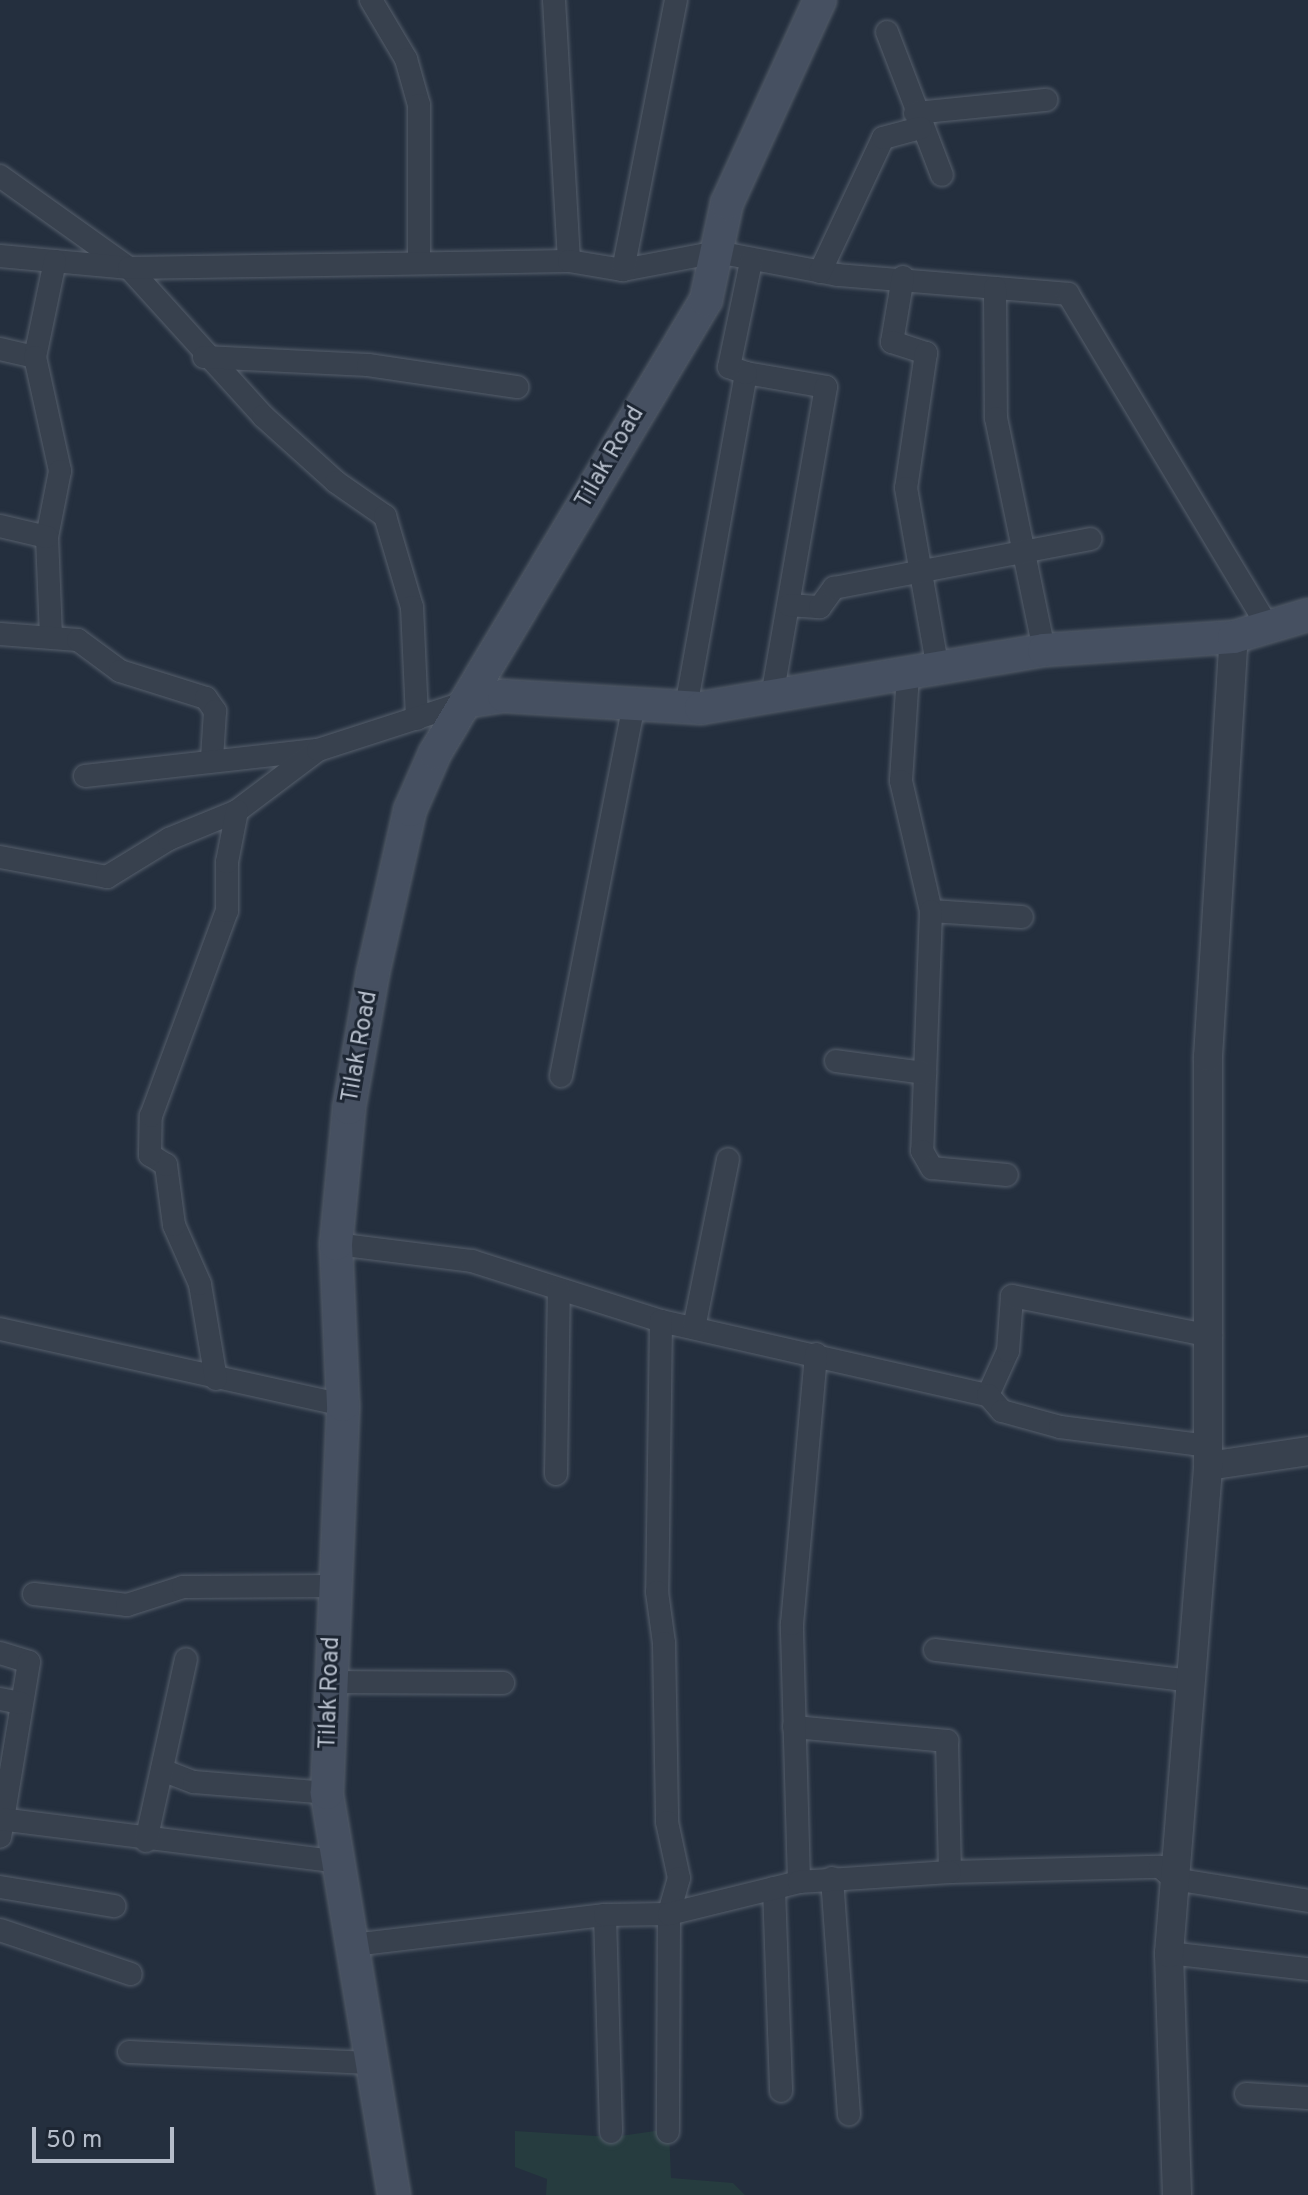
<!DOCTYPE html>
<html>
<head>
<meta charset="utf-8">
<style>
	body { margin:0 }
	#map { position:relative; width:1308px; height:2195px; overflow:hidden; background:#242f3e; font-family:Overpass,sans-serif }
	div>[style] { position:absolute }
	.green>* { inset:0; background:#263c3f }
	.roads { filter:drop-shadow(0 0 2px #565f6c) drop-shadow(0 0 2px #565f6c) }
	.minor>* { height:22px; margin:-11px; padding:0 11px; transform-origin:11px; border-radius:11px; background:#38414e }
	.tertiary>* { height:28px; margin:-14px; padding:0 14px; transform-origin:14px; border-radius:14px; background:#38414e }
	.secondary>* { height:32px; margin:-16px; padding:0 16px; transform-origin:16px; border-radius:16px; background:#465061 }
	span { translate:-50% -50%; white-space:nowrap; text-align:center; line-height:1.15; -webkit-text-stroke:6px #1d2633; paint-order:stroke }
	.street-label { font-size:24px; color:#b4bcc9 }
	.scale { position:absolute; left:32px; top:2127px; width:142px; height:36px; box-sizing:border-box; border:4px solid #b4bcc9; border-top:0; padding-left:10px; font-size:24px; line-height:28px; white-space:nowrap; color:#b4bcc9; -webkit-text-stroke:6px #1d2633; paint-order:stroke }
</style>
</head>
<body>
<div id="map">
	<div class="green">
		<i style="clip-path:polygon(669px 2129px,671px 2178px,733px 2183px,745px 2195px,546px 2195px,547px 2179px,515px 2167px,515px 2131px,613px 2137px)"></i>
	</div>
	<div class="roads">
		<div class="minor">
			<i style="left:371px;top:0;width:69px;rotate:59.3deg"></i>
			<i style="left:406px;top:59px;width:48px;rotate:74.2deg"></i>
			<i style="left:419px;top:105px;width:158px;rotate:90deg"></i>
			<i style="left:554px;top:0;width:261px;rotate:86.7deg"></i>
			<i style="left:887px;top:32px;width:153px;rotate:69deg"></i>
			<i style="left:915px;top:113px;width:132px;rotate:-5.7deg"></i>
			<i style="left:0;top:176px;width:158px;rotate:35.5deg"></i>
			<i style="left:129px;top:268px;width:200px;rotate:47.8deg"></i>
			<i style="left:263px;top:416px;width:98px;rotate:42.1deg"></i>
			<i style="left:336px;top:482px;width:60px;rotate:34.8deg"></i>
			<i style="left:385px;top:516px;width:95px;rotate:73.5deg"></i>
			<i style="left:412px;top:607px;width:112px;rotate:87.4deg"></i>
			<i style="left:0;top:256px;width:130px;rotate:5.3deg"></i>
			<i style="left:129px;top:268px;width:440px;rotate:-0.9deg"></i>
			<i style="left:569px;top:261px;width:55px;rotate:9.5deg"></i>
			<i style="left:623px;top:270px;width:96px;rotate:-10.8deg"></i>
			<i style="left:717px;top:252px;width:123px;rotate:10.8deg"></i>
			<i style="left:838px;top:275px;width:231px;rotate:4.7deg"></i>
			<i style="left:1068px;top:294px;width:385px;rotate:59deg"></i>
			<i style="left:623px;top:270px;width:275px;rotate:-78.9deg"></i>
			<i style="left:820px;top:272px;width:148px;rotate:-64.8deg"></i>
			<i style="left:883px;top:138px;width:39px;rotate:-15deg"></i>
			<i style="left:903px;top:277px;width:66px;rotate:99.6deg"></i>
			<i style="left:892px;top:342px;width:36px;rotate:18deg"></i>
			<i style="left:926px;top:353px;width:136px;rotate:98.4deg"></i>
			<i style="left:906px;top:488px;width:184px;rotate:80deg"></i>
			<i style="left:995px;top:288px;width:130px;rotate:89.6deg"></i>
			<i style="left:996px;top:418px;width:237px;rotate:78.3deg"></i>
			<i style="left:0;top:349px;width:36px;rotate:13deg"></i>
			<i style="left:35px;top:357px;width:98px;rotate:-78.2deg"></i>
			<i style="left:35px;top:357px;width:117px;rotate:77.6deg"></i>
			<i style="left:60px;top:471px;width:67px;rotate:101.1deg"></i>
			<i style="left:47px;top:537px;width:99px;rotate:87.7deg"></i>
			<i style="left:204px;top:357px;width:164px;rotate:2.8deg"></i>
			<i style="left:368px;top:365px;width:151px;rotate:8.4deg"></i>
			<i style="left:746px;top:373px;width:81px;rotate:9.9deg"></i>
			<i style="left:826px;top:387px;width:316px;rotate:99.9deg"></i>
			<i style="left:0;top:526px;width:48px;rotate:13.2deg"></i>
			<i style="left:789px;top:605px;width:31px;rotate:4deg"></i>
			<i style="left:820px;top:607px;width:24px;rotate:-54deg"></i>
			<i style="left:834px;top:588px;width:261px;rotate:-10.8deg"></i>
			<i style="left:0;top:634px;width:78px;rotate:4.4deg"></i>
			<i style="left:78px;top:640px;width:52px;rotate:36.4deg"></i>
			<i style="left:120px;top:671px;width:90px;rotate:17.4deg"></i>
			<i style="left:206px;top:698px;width:16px;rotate:55deg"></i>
			<i style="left:215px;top:711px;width:48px;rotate:93.6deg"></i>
			<i style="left:908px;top:675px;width:106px;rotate:93.8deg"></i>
			<i style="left:901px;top:781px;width:133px;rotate:77deg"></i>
			<i style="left:931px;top:911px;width:91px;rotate:3.8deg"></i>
			<i style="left:686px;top:707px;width:339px;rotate:-79.8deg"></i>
			<i style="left:746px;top:373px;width:18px;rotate:-161deg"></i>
			<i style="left:729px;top:367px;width:107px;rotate:-78.2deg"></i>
			<i style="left:85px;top:776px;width:233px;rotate:-6.4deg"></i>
			<i style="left:0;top:857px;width:109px;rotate:10.6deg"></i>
			<i style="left:107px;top:877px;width:73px;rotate:-31.5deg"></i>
			<i style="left:169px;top:839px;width:74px;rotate:-22.4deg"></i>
			<i style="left:237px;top:811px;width:101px;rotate:-37deg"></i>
			<i style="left:318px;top:750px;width:160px;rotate:-17.9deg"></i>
			<i style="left:931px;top:911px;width:240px;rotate:92.1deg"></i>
			<i style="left:922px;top:1151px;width:20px;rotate:60deg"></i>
			<i style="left:932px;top:1168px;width:75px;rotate:5.3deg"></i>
			<i style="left:836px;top:1061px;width:90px;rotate:7.7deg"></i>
			<i style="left:561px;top:1076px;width:379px;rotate:-78.9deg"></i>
			<i style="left:336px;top:1244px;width:137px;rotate:7.1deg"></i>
			<i style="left:472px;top:1261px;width:198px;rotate:17.6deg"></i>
			<i style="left:661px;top:1321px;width:335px;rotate:12.8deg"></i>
			<i style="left:988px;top:1395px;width:48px;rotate:-65.6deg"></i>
			<i style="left:1008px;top:1351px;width:55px;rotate:-85.8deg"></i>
			<i style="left:1012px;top:1296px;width:203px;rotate:11.4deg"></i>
			<i style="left:661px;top:1321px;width:271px;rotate:90.8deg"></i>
			<i style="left:657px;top:1592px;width:51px;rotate:82.2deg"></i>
			<i style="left:664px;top:1643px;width:179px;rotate:89deg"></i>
			<i style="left:667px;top:1822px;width:57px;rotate:77.9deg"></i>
			<i style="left:679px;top:1878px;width:37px;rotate:106deg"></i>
			<i style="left:669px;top:1914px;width:218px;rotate:90.3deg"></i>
			<i style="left:694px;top:1328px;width:172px;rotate:-78.6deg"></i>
			<i style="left:0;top:1329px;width:351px;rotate:12.5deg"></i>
			<i style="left:216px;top:1379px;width:96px;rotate:-99.6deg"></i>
			<i style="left:200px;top:1284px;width:64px;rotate:-113.8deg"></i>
			<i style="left:174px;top:1225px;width:61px;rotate:-97.6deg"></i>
			<i style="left:166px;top:1165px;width:19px;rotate:-148deg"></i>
			<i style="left:150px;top:1155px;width:39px;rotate:-89deg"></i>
			<i style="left:151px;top:1116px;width:219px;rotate:-69.7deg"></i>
			<i style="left:227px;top:911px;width:49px;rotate:-90deg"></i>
			<i style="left:227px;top:862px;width:52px;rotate:-78.9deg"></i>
			<i style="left:988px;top:1395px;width:21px;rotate:49deg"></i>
			<i style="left:1002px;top:1411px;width:60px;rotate:15.4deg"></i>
			<i style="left:1060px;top:1427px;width:149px;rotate:7.3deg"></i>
			<i style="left:556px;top:1474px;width:184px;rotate:-89.1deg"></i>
			<i style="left:34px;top:1594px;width:94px;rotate:6.7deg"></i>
			<i style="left:127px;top:1605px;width:59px;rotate:-17.8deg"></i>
			<i style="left:183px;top:1587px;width:153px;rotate:-0.4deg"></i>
			<i style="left:935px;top:1650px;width:257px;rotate:6.9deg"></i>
			<i style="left:0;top:1653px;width:30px;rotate:17deg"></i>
			<i style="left:29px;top:1662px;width:177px;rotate:99.4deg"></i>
			<i style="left:332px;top:1682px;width:171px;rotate:0.3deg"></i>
			<i style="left:0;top:1699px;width:21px;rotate:11deg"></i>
			<i style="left:794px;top:1727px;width:154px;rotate:5.2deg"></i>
			<i style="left:947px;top:1741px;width:131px;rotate:88.7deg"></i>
			<i style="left:950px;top:1872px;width:210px;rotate:-1.4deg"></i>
			<i style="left:1160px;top:1867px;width:18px;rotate:41deg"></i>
			<i style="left:1174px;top:1879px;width:136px;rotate:9.3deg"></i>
			<i style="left:162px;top:1770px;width:34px;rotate:21deg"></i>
			<i style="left:194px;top:1782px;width:133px;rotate:4.7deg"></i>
			<i style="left:0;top:1819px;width:343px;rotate:7.2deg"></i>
			<i style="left:146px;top:1841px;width:186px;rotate:-77.6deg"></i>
			<i style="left:832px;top:1878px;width:237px;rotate:85.9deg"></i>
			<i style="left:799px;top:1882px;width:258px;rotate:-91.6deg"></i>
			<i style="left:792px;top:1624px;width:271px;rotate:-84.9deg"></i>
			<i style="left:0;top:1887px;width:116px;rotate:9.5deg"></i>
			<i style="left:774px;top:1888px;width:203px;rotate:88deg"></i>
			<i style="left:605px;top:1915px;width:217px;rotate:88.4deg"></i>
			<i style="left:0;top:1930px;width:138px;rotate:18.6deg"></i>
			<i style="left:353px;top:1945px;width:254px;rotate:-6.8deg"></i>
			<i style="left:605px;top:1915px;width:64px;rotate:-0.9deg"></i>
			<i style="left:669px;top:1914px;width:134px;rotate:-13.8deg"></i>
			<i style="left:799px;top:1882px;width:151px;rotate:-3.8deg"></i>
			<i style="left:1169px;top:1953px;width:140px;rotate:6.6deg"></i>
			<i style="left:129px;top:2052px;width:246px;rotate:2.6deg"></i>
			<i style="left:1246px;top:2094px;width:62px;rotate:3.7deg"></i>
		</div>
		<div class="tertiary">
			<i style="left:1208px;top:1466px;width:101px;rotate:-8.5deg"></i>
			<i style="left:1177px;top:2195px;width:242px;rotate:-91.9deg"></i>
			<i style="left:1169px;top:1953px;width:489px;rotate:-85.4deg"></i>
			<i style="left:1208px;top:1466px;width:409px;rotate:-90deg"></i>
			<i style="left:1208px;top:1057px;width:421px;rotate:-86.5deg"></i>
		</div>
		<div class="secondary">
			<i style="left:471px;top:701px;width:33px;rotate:-9deg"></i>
			<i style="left:504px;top:696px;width:197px;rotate:3.5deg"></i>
			<i style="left:701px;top:708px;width:348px;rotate:-9.6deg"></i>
			<i style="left:1044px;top:650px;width:190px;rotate:-3.9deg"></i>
			<i style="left:1234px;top:637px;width:77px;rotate:-16.6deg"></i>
			<i style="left:394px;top:2195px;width:408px;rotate:-99.5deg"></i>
			<i style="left:327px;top:1793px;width:388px;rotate:-87.6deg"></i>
			<i style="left:343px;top:1405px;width:161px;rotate:-92.5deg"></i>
			<i style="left:336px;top:1244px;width:137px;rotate:-84.5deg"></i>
			<i style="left:349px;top:1108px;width:137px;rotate:-79.9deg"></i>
			<i style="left:373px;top:973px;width:167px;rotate:-77.2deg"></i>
			<i style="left:410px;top:810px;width:62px;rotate:-66.3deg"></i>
			<i style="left:435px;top:753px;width:528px;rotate:-59.11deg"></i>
			<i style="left:706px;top:300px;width:99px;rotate:-77.8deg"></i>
			<i style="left:727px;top:203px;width:223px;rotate:-65.4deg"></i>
		</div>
	</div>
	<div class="street-label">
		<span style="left:611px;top:458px;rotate:-60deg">Tilak Road</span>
		<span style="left:361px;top:1047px;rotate:-80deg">Tilak Road</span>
		<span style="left:331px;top:1693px;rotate:-88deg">Tilak Road</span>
	</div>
	<div class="scale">50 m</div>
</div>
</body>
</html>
